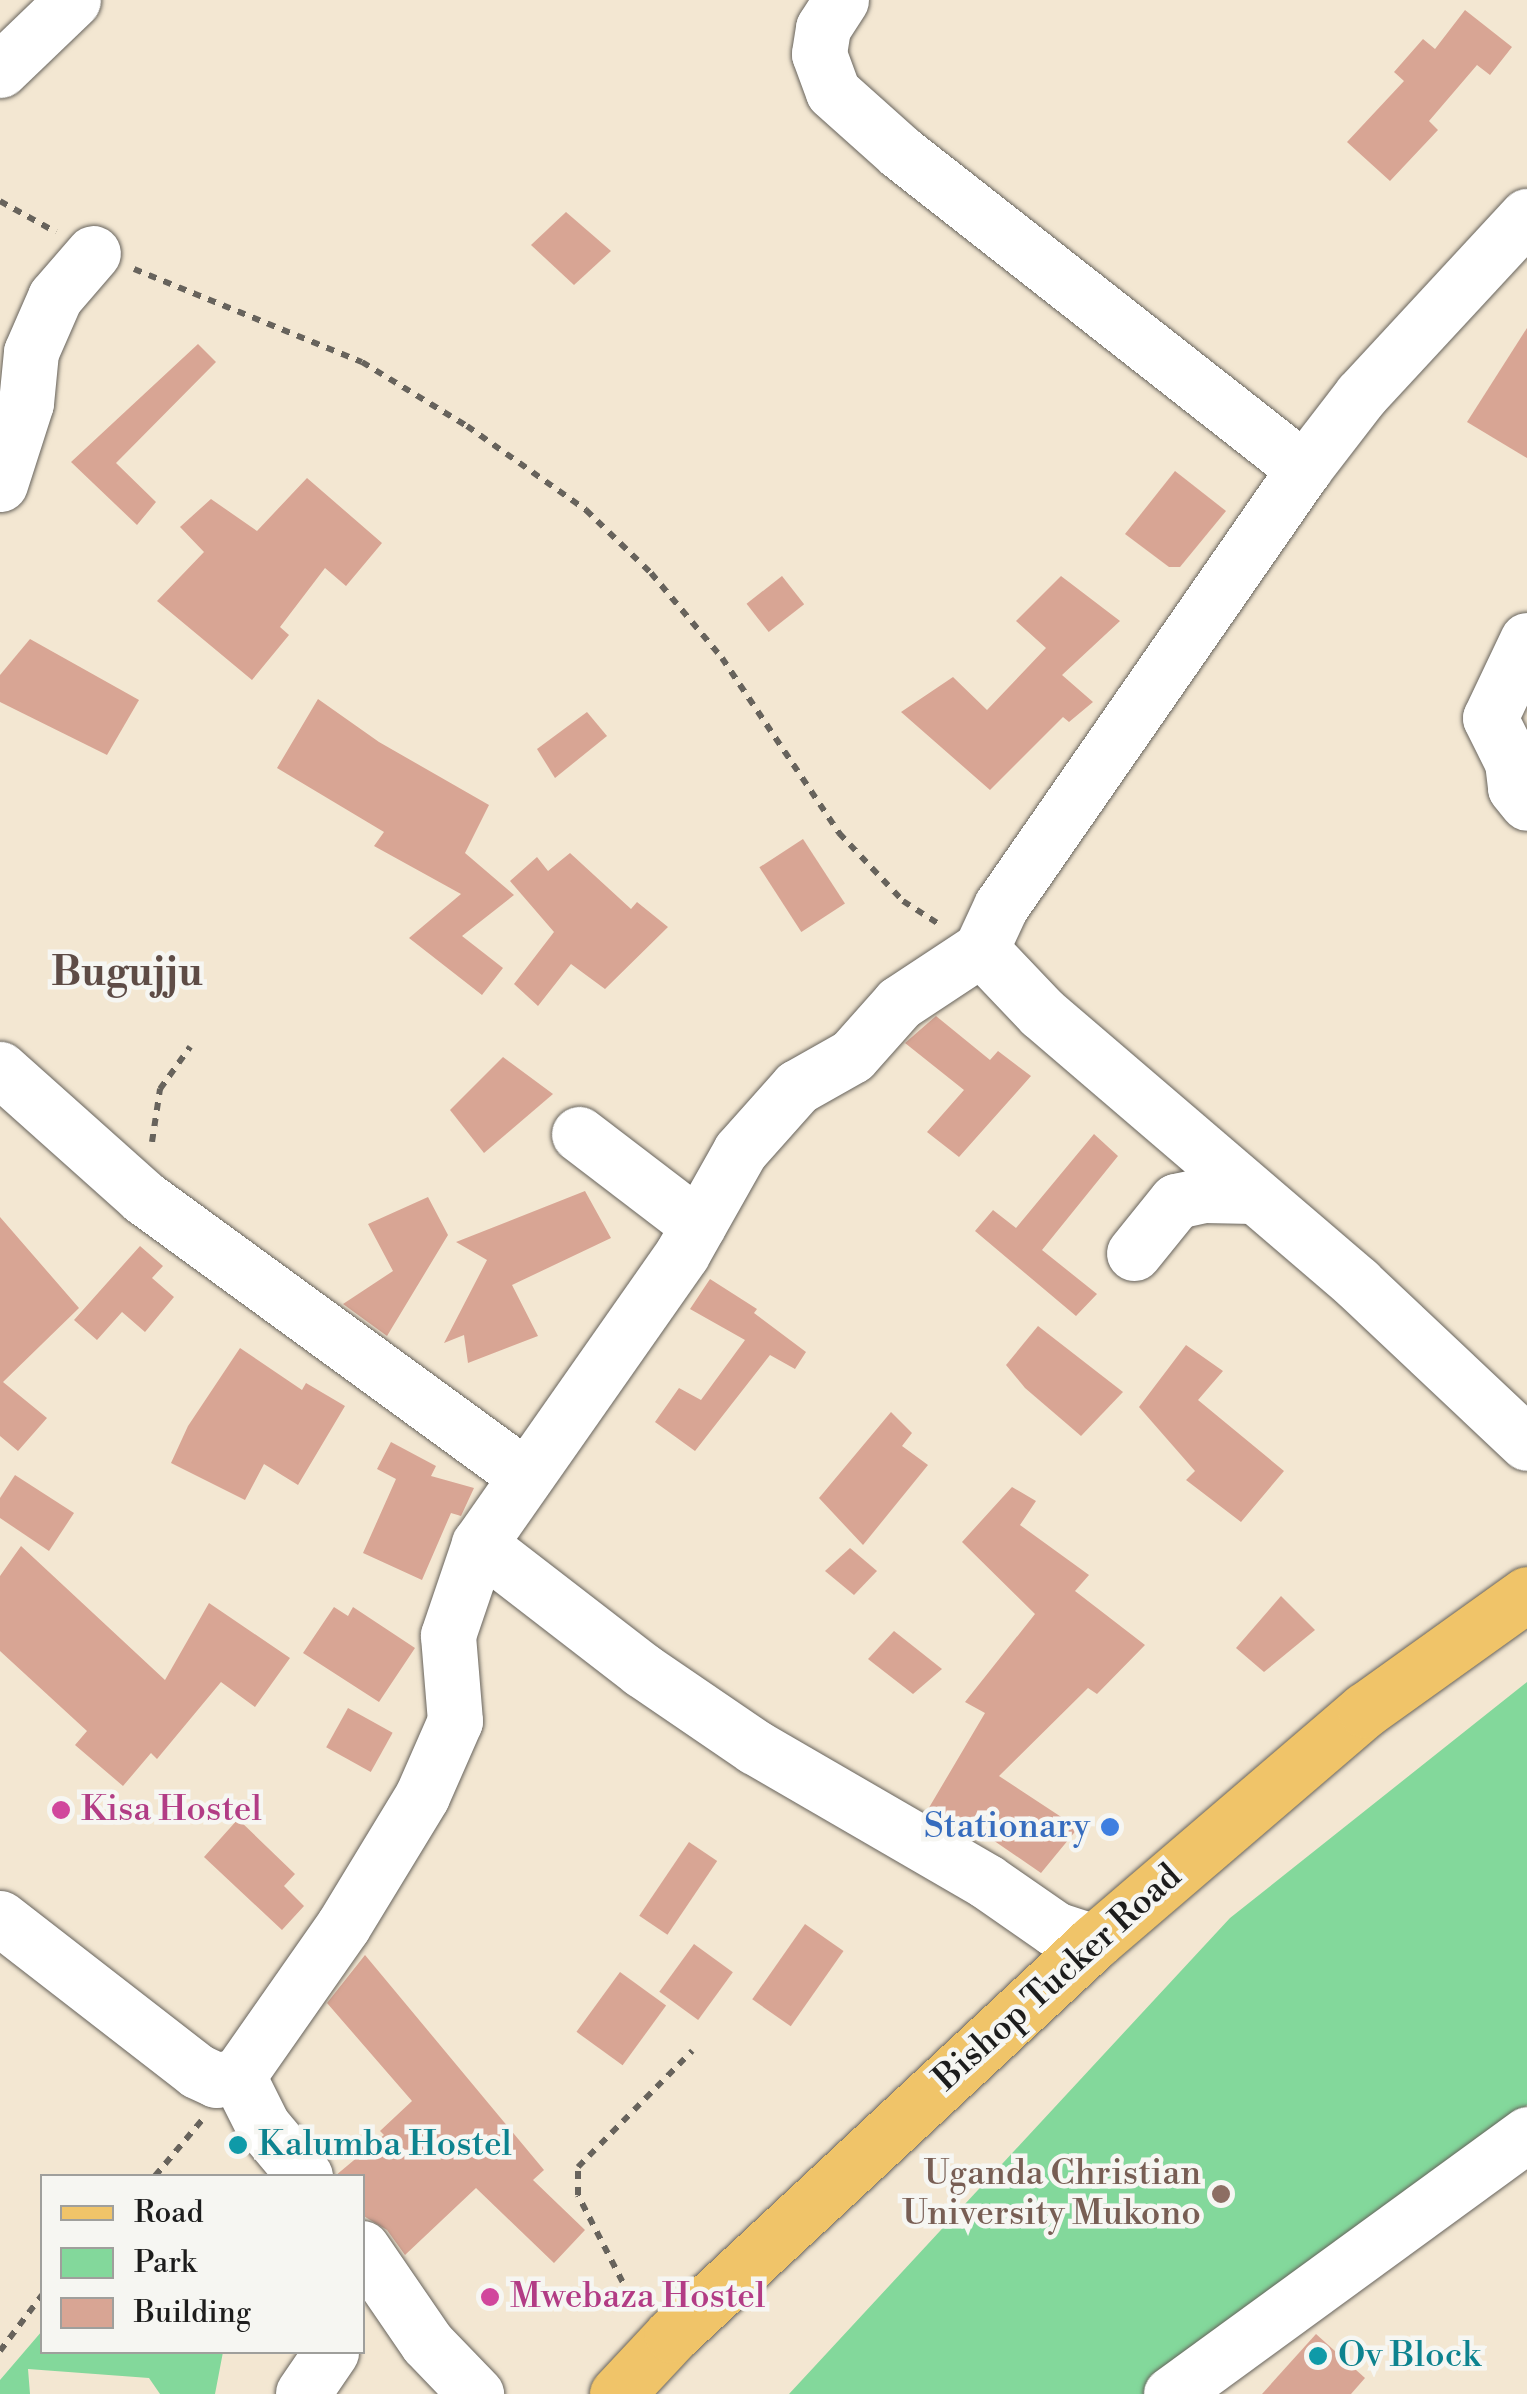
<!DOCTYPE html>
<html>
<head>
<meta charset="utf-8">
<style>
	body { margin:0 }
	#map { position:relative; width:1527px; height:2394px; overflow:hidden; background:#f3e7d2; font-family:"Libre Bodoni",serif }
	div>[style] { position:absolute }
	.green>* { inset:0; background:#83d89b }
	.building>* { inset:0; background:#d8a594; transform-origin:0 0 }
	.path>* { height:6px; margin-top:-3px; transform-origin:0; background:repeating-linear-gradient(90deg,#67635c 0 8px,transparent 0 16px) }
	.roads { filter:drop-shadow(0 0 2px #67635c) drop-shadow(0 0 2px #67635c) }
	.minor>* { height:55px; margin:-27.5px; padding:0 27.5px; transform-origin:27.5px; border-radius:27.5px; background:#fff }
	.major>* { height:55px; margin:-27.5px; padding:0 27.5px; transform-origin:27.5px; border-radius:27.5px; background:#f0c469 }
	.dots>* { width:28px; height:28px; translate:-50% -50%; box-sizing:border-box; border:5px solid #f6f6f2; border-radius:50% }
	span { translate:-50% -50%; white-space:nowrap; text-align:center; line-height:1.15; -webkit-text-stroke:9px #f6f6f2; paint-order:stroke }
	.hotel-label { font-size:35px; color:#b23c85 }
	.left { translate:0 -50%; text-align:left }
	.shop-label { font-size:35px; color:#366cbe }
	.right { translate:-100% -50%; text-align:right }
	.street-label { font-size:35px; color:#1c1c1c }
	.culture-label { font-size:35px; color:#0d838f }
	.education-label { font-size:35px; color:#785e54 }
	.quarter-label { font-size:40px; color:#5e4c46; font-weight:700 }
	.legend { position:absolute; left:40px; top:2174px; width:325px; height:180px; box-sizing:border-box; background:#f6f6f2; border:2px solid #9f9f9c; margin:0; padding:12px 18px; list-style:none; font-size:30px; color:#1c1c1c }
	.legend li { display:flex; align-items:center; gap:20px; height:50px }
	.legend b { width:50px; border:2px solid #9f9f9c }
</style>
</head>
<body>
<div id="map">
	<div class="green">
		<i style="clip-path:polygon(1527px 1682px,1527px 2105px,1421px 2184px,1213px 2394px,789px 2394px,1230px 1918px)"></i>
		<i style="clip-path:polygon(42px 2331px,42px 2352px,223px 2352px,215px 2394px,160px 2394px,149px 2378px,28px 2369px,30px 2394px,0 2394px,0 2380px)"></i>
	</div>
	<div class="building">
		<i style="clip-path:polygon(1465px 10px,1512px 47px,1490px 75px,1477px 65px,1429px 121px,1438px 130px,1390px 181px,1347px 142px,1404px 81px,1394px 72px,1423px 39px,1435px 49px)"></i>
		<i style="clip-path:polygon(566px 212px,611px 251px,574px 285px,531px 245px)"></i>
		<i style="clip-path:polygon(1527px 328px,1527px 458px,1467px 422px)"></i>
		<i style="clip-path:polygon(198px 344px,216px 362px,116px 463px,156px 502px,137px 525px,71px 462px)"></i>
		<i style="clip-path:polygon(1175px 471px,1226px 511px,1180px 567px,1169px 567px,1125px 534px)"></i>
		<i style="clip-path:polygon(307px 478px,382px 543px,346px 586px,325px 568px,280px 627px,289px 635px,252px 680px,157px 601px,204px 552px,180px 527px,211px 499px,257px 531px)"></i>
		<i style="left:782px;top:576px;width:36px;height:45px;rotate:52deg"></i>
		<i style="clip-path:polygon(1061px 576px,1120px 621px,1062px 675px,1093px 702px,1069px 722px,1063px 717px,990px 790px,901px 712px,953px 677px,987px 710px,1046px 648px,1016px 621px)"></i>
		<i style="clip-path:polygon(30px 639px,139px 700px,107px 755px,0 702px,0 675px)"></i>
		<i style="clip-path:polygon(318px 699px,379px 742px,489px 805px,465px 853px,514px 895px,462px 936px,503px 968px,482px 995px,409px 938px,461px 894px,374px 846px,384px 832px,277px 768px)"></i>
		<i style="clip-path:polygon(587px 712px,607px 736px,555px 778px,537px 749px)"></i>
		<i style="left:803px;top:839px;width:77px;height:52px;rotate:57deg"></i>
		<i style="clip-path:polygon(570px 853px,631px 909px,637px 902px,668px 927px,605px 989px,571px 964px,538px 1006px,514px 984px,554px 932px,510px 881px,537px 857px,548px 871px)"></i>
		<i style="clip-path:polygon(936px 1016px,990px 1060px,998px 1051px,1031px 1076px,959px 1157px,927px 1132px,964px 1090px,905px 1043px)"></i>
		<i style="clip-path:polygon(503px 1057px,553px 1094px,484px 1153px,450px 1110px)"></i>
		<i style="clip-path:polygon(1094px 1134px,1118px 1156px,1042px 1250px,1097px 1294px,1076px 1316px,975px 1231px,993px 1210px,1016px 1228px)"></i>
		<i style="clip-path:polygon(585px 1191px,611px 1238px,512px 1285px,538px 1336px,468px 1363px,464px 1335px,444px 1343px,487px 1260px,456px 1242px)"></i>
		<i style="clip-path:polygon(428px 1197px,448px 1235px,387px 1336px,343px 1304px,393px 1271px,368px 1224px)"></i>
		<i style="clip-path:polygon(0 1217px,79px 1308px,3px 1382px,47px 1418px,18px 1451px,0 1436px)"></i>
		<i style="clip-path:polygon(140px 1246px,163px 1266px,152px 1278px,174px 1297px,145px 1332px,122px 1312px,97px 1340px,74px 1320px)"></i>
		<i style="clip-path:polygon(710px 1279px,757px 1309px,754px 1313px,806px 1352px,795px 1369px,770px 1355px,695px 1451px,655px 1422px,679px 1388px,701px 1400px,745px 1340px,690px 1309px)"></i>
		<i style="clip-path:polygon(1038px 1326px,1123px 1392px,1081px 1436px,1025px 1388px,1006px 1365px)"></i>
		<i style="clip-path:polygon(1186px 1345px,1223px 1371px,1198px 1400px,1284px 1471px,1241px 1522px,1186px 1480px,1195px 1471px,1139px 1407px)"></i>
		<i style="clip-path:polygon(240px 1348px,302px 1390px,306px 1383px,345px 1406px,298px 1485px,264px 1464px,245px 1500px,171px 1463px,188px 1426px)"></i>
		<i style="clip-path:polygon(891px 1412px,912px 1433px,902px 1446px,928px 1465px,863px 1545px,819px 1498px)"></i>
		<i style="clip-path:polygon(391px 1442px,436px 1466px,431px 1476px,474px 1488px,461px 1516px,451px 1513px,422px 1580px,363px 1553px,396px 1479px,377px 1469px)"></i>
		<i style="clip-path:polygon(15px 1475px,74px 1513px,49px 1551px,0 1518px,0 1498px)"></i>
		<i style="clip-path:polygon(1012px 1487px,1036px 1501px,1020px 1525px,1089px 1575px,1075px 1591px,1145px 1645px,1097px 1694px,1088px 1688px,999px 1776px,1078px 1828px,1041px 1873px,958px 1816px,952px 1825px,927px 1811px,985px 1713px,965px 1702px,1035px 1614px,962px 1542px)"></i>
		<i style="clip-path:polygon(21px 1546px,165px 1680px,209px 1603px,290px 1658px,255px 1707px,221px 1682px,157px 1759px,151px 1753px,123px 1786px,75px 1745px,87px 1731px,0 1651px,0 1576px)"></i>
		<i style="clip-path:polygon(850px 1548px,877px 1571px,854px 1595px,825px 1571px)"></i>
		<i style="clip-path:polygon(1281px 1596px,1315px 1630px,1264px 1672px,1236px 1648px)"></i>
		<i style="clip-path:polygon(334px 1607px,348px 1616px,353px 1607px,415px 1648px,379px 1702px,303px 1653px)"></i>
		<i style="clip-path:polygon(894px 1631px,942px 1669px,913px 1694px,868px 1659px)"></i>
		<i style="left:348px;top:1708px;width:51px;height:45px;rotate:29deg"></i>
		<i style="clip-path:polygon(238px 1819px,295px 1874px,284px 1886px,304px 1906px,282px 1930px,204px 1857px)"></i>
		<i style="left:689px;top:1842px;width:34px;height:89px;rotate:34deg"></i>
		<i style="left:805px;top:1924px;width:47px;height:92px;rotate:35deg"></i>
		<i style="left:694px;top:1944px;width:48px;height:59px;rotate:36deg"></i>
		<i style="clip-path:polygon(365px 1955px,544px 2170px,533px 2180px,585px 2230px,554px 2263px,476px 2188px,405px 2255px,387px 2230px,362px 2215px,362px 2176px,335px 2176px,384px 2135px,380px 2131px,412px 2101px,327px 2003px)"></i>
		<i style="left:620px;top:1972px;width:57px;height:74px;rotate:36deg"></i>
		<i style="clip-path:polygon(1316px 2334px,1365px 2378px,1351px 2394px,1262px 2394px)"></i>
	</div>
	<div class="path">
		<i style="left:0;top:201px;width:64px;rotate:29deg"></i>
		<i style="left:134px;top:269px;width:246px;rotate:22.2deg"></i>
		<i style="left:362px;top:362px;width:123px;rotate:31.4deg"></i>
		<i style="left:467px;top:426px;width:146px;rotate:35.2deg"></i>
		<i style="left:586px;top:510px;width:91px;rotate:44.1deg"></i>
		<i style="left:651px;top:573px;width:111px;rotate:50.1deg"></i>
		<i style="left:722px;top:658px;width:211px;rotate:56.2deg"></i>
		<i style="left:839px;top:833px;width:93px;rotate:46.7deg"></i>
		<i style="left:903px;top:901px;width:43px;rotate:32.6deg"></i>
		<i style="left:152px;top:1142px;width:54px;rotate:-81.4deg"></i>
		<i style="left:160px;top:1089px;width:52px;rotate:-54.5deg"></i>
		<i style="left:155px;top:2176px;width:73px;rotate:-50deg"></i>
		<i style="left:637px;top:2310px;width:129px;rotate:-117.2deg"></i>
		<i style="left:578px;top:2195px;width:28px;rotate:-90deg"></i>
		<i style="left:578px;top:2167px;width:163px;rotate:-45.5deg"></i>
		<i style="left:0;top:2351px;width:70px;rotate:-53.1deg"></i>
	</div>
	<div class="roads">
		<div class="minor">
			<i style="left:841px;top:0;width:33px;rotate:123deg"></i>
			<i style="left:823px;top:28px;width:26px;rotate:99deg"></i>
			<i style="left:819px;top:54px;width:40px;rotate:69.8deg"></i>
			<i style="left:833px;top:92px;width:90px;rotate:41.8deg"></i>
			<i style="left:900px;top:152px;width:514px;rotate:38.12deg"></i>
			<i style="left:0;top:70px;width:101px;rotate:-43.8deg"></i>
			<i style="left:0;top:484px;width:85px;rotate:-72.2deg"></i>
			<i style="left:26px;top:403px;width:51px;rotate:-84.4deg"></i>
			<i style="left:31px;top:352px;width:60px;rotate:-66.4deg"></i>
			<i style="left:55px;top:297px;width:58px;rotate:-49.2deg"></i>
			<i style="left:1527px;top:640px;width:86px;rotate:115.4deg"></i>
			<i style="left:1490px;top:718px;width:49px;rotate:63.4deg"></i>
			<i style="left:1512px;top:762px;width:26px;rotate:83deg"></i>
			<i style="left:1515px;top:788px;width:19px;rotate:51deg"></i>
			<i style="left:981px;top:949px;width:47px;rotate:-65.1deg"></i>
			<i style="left:1001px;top:906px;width:532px;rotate:-55.26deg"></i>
			<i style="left:1304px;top:469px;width:93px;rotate:-52.4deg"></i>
			<i style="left:1361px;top:395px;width:244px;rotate:-47.2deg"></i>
			<i style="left:0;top:1069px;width:192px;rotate:41.8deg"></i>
			<i style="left:143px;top:1197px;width:474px;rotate:36.1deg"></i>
			<i style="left:579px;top:1134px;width:150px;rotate:37.4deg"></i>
			<i style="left:1134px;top:1253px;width:67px;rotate:-51.1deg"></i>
			<i style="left:1176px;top:1201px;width:29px;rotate:-12deg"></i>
			<i style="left:1204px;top:1195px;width:49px;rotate:1.2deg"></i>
			<i style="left:479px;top:1544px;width:206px;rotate:37.7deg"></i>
			<i style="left:642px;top:1670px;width:137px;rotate:34.3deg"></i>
			<i style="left:755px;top:1747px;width:267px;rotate:30.1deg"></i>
			<i style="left:986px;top:1881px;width:84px;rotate:34.8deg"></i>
			<i style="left:1055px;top:1929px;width:41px;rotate:18.4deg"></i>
			<i style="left:0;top:1918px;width:249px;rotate:37.8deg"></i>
			<i style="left:197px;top:2071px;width:21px;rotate:25deg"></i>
			<i style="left:216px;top:2080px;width:22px;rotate:-10deg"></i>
			<i style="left:305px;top:2176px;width:65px;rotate:-130deg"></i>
			<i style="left:263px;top:2126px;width:56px;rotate:-116.6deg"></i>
			<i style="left:238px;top:2076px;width:183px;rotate:-55deg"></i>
			<i style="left:343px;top:1926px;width:152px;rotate:-58.7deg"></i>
			<i style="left:422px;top:1796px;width:82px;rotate:-66.3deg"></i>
			<i style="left:455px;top:1721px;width:86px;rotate:-94.7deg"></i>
			<i style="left:448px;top:1635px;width:96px;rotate:-71.2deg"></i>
			<i style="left:479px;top:1544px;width:354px;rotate:-55deg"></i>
			<i style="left:682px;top:1254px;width:118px;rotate:-60.6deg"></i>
			<i style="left:740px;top:1151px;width:86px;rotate:-48.3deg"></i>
			<i style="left:797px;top:1087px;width:63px;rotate:-29.4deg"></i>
			<i style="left:852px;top:1056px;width:71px;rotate:-48.4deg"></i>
			<i style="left:899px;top:1003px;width:98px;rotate:-33.4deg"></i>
			<i style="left:981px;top:949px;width:88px;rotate:46.4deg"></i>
			<i style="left:1042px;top:1013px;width:415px;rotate:40.6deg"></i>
			<i style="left:1357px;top:1283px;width:233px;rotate:43.3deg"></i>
			<i style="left:362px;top:2248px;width:115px;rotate:55.6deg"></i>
			<i style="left:427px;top:2343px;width:71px;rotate:46.1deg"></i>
			<i style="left:303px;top:2393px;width:50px;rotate:-55.7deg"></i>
			<i style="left:1171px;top:2394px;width:441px;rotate:-36.1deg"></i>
		</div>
		<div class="major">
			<i style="left:617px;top:2394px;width:81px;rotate:-47deg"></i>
			<i style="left:672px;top:2335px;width:577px;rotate:-42.96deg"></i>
			<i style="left:1094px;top:1942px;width:357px;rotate:-40.6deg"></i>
			<i style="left:1365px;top:1710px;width:199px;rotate:-35.6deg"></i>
		</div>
	</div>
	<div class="dots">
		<i style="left:61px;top:1810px;background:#d1479c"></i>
		<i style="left:1110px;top:1827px;background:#3f7fe0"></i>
		<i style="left:238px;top:2145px;background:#0f9aa8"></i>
		<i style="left:1221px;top:2194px;background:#8d6e63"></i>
		<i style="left:490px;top:2297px;background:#d1479c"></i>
		<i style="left:1318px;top:2356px;background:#0f9aa8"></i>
	</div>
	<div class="hotel-label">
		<span class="left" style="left:81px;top:1810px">Kisa Hostel</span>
		<span class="left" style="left:510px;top:2297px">Mwebaza Hostel</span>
	</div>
	<div class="shop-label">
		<span class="right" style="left:1090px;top:1827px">Stationary</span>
	</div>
	<div class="street-label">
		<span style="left:1058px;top:1978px;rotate:-42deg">Bishop Tucker Road</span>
	</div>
	<div class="culture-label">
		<span class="left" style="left:258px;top:2145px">Kalumba Hostel</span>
		<span class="left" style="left:1338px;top:2356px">Ov Block</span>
	</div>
	<div class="education-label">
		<span class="right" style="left:1201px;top:2194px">Uganda Christian<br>University Mukono</span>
	</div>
	<div class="quarter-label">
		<span style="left:127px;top:973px">Bugujju</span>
	</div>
	<ul class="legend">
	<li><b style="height:12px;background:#f0c469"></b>Road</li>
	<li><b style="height:28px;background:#83d89b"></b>Park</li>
	<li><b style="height:28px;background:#d8a594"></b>Building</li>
	</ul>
</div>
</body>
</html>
